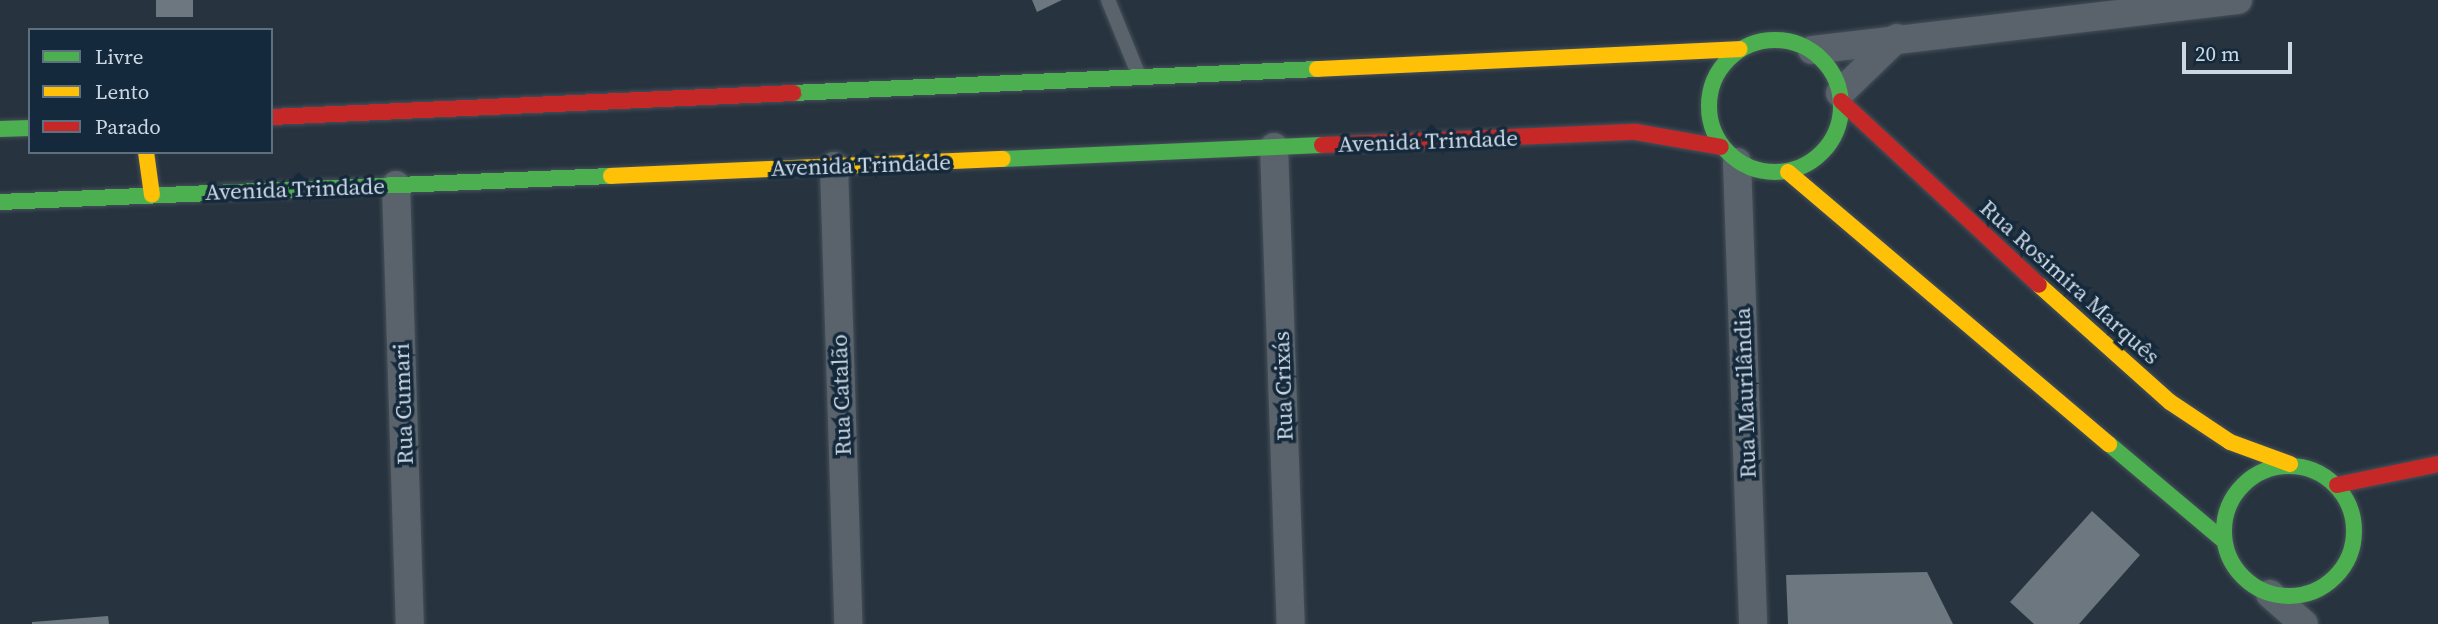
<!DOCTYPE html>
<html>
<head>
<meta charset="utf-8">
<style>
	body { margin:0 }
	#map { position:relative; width:2438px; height:624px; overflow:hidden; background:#27333e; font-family:"Source Serif 4",serif }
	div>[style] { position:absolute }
	.building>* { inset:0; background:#6c7780; transform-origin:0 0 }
	.roads { filter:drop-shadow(0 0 2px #45505a) drop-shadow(0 0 2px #45505a) }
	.lane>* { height:14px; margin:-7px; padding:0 7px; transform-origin:7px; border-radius:7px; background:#5a636b }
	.street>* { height:28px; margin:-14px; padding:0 14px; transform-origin:14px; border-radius:14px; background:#5a636b }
	.fast>* { height:16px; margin:-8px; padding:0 8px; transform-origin:8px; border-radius:8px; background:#4caf50 }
	.fast>.ring { margin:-8px; padding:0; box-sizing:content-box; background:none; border:16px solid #4caf50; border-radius:50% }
	.slow>* { height:16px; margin:-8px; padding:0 8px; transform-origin:8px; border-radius:8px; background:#ffc107 }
	.jam>* { height:16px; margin:-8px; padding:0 8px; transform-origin:8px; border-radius:8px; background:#c62828 }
	span { translate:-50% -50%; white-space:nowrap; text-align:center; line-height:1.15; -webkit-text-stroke:7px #15293c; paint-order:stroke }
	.street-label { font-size:23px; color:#cbd8e4 }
	.legend { position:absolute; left:28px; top:28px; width:245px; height:126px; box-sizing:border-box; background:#15293c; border:2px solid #5e6f7f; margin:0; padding:9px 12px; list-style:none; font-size:21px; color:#cbd8e4 }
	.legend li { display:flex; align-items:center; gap:14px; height:35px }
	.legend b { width:35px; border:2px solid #5e6f7f }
	.scale { position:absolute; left:2182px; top:42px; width:110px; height:32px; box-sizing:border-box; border:4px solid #cbd8e4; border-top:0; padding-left:9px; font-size:21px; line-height:24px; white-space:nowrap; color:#cbd8e4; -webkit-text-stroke:5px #15293c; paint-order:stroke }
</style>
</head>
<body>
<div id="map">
	<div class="building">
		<i style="left:156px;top:0;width:37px;height:17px"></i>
		<i style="clip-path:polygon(1032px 0,1062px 0,1037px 12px)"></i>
		<i style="clip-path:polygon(2092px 511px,2140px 555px,2079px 624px,2034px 624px,2010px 602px)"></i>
		<i style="clip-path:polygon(1927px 572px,1953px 624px,1788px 624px,1786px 575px)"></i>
		<i style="clip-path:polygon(108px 616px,109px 624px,32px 624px,32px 622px)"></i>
	</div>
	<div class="roads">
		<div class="lane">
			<i style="left:1108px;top:0;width:79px;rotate:67.7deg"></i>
		</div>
		<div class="street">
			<i style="left:1812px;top:50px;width:429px;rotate:-6.7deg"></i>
			<i style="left:1840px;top:93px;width:79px;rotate:-44deg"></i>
			<i style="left:1274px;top:147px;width:477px;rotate:88deg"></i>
			<i style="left:1737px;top:162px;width:462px;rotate:88deg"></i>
			<i style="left:834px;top:166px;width:458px;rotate:88.2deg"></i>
			<i style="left:396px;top:185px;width:439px;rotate:88.2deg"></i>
			<i style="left:2270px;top:594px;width:45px;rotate:41.4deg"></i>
		</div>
		<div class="fast">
			<i class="ring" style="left:1709px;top:40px;width:116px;height:116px"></i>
			<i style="left:793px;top:93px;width:525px;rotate:-2.62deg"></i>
			<i style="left:0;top:129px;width:30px;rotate:-2deg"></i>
			<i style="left:1003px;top:159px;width:319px;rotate:-2.5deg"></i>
			<i style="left:0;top:202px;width:612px;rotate:-2.44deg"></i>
			<i style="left:2109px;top:444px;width:150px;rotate:40.1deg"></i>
			<i class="ring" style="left:2224px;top:466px;width:114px;height:114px"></i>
		</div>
		<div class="slow">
			<i style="left:1317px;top:69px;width:423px;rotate:-2.7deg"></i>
			<i style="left:146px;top:152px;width:43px;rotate:82.1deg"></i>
			<i style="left:1788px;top:172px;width:421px;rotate:40.3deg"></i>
			<i style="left:611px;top:176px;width:392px;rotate:-2.5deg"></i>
			<i style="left:2039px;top:285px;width:176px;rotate:41.8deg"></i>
			<i style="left:2170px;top:402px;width:72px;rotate:33.7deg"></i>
			<i style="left:2230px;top:442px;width:64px;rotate:20.1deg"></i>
		</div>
		<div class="jam">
			<i style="left:1841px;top:101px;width:270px;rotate:42.9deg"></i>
			<i style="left:271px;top:117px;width:523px;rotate:-2.63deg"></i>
			<i style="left:1322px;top:145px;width:314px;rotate:-2.4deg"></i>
			<i style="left:1636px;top:132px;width:86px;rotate:10deg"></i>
			<i style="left:2337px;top:485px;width:103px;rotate:-11.7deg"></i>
		</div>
	</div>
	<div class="street-label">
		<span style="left:1428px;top:141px;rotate:-2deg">Avenida Trindade</span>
		<span style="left:861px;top:165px;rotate:-2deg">Avenida Trindade</span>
		<span style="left:295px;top:189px;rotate:-2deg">Avenida Trindade</span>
		<span style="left:2070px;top:282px;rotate:42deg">Rua Rosimira Marquês</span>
		<span style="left:1283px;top:386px;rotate:-92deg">Rua Crixás</span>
		<span style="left:1745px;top:393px;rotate:-92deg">Rua Maurilândia</span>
		<span style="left:841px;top:395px;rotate:-92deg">Rua Catalão</span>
		<span style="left:403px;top:404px;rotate:-92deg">Rua Cumari</span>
	</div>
	<ul class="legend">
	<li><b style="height:9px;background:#4caf50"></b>Livre</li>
	<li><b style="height:9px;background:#ffc107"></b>Lento</li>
	<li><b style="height:9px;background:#c62828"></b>Parado</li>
	</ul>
	<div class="scale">20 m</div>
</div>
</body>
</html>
